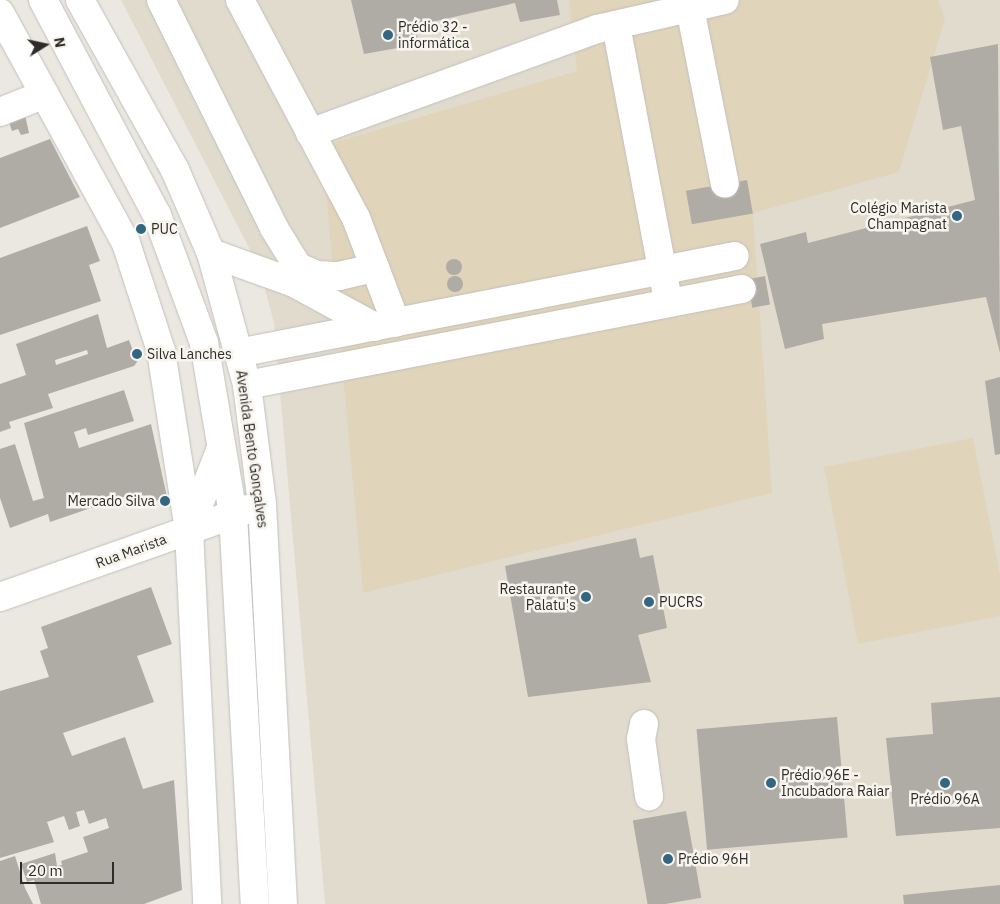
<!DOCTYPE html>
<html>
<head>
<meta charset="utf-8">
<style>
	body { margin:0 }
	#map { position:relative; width:1000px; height:904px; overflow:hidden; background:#ebe8e2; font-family:"IBM Plex Sans",sans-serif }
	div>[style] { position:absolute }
	.built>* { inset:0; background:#e1dbce }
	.green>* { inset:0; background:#e0d4bb }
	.building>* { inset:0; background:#afaca6; transform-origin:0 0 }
	.round { border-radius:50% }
	.roads { filter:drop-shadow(0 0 1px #c3c0ba) drop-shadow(0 0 1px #c3c0ba) }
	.minor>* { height:28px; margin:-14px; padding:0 14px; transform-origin:14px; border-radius:14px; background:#fff }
	.major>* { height:28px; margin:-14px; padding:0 14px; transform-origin:14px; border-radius:14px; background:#fff }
	.dots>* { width:14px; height:14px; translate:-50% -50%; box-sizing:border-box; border:2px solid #f8f5ef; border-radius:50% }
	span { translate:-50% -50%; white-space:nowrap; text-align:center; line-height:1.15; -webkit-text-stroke:5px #f8f5ef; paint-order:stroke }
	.poi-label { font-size:14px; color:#2e2c2a }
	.left { translate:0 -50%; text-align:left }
	.right { translate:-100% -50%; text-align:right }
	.street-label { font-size:14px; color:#2e2c2a }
	.north { position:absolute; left:20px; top:20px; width:50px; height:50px; -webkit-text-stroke:4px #f8f5ef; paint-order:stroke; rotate:80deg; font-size:14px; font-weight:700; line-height:20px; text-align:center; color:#2e2c2a }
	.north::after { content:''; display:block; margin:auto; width:18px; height:22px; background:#2e2c2a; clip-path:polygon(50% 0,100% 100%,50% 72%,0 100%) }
	.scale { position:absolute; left:20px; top:862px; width:94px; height:22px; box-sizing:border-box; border:2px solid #2e2c2a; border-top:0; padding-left:6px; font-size:15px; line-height:18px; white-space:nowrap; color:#2e2c2a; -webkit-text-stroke:4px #f8f5ef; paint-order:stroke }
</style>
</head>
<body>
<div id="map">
	<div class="built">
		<i style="clip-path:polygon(121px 0,1000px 0,1000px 904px,325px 904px,274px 323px,259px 267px)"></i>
	</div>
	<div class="green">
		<i style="clip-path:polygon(569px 0,938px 0,945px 19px,899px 172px,753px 213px,772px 493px,363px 593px,322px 146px,577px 71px)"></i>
		<i style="clip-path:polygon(973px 438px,1000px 575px,1000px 616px,858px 644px,824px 467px)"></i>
	</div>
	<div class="building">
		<i style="clip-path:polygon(351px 0,557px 0,560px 15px,520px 22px,515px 3px,414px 26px,420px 44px,364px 54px)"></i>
		<i style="clip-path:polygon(998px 44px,1000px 353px,986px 297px,822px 324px,824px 339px,785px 349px,760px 244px,806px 232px,808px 243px,975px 200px,961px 126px,943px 130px,930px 57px)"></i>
		<i style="clip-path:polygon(24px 110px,29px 133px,21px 135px,18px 129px,12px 131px,7px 116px)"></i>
		<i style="clip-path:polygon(50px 139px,80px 197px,0 228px,0 158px)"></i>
		<i style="left:747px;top:180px;width:34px;height:62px;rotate:80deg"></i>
		<i style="clip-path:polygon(87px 226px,100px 261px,89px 265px,101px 301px,0 335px,0 258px)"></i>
		<i class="round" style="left:446px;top:259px;width:16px;height:16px"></i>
		<i style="left:765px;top:276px;width:29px;height:18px;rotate:80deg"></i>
		<i class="round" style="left:447px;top:276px;width:16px;height:16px"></i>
		<i style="clip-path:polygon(evenodd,98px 314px,107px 348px,129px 340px,137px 362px,134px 366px,48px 394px,53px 408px,9px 422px,11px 428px,0 432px,0 384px,26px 375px,16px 344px,98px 314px,87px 350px,88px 354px,56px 365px,55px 360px,87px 350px)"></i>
		<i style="clip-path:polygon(1000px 377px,1000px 454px,995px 455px,985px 381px)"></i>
		<i style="clip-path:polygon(124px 390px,134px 421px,88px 435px,86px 428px,74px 432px,79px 448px,151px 424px,167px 497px,136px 507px,132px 494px,50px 522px,48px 514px,10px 528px,0 498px,0 449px,15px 444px,33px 501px,44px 498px,24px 423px)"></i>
		<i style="clip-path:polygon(636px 538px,640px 558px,653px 555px,667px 628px,638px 635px,651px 682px,528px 697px,505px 566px)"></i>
		<i style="clip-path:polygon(151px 587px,172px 644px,137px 656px,154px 702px,63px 733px,72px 756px,125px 737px,143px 789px,174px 780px,182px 890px,144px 904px,41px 904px,34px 880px,27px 882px,21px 864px,55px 853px,57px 866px,62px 865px,61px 861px,88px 852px,83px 837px,109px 828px,106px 818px,89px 824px,84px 810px,76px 812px,80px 826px,69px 830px,64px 816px,47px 822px,54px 842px,0 858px,0 691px,49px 677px,40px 651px,48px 648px,41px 627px)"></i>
		<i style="clip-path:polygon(1000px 697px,1000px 828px,896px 836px,886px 738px,933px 734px,931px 703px)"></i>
		<i style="left:837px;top:717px;width:121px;height:141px;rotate:85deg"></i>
		<i style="left:686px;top:811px;width:88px;height:54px;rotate:80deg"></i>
		<i style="clip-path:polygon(15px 856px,25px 888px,33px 904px,0 904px,0 861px)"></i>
		<i style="clip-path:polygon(1000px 885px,1000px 904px,904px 904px,903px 895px)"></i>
	</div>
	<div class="roads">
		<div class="minor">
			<i style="left:43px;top:0;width:243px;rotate:62.1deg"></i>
			<i style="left:157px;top:215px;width:136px;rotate:69.8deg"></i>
			<i style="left:204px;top:343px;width:173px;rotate:80.4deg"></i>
			<i style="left:233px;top:514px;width:391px;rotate:86.8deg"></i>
			<i style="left:161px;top:0;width:254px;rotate:63.6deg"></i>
			<i style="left:274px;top:228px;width:46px;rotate:58.4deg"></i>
			<i style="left:298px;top:267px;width:21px;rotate:23deg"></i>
			<i style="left:317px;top:275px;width:22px;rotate:3deg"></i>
			<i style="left:339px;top:276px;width:37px;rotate:-13deg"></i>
			<i style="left:240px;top:0;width:247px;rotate:62deg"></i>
			<i style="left:356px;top:218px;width:112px;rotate:69.1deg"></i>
			<i style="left:690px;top:8px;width:179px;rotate:78.8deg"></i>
			<i style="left:616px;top:25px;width:269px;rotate:79.3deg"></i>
			<i style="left:0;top:112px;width:48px;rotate:-21.8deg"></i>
			<i style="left:310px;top:133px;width:305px;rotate:-19.9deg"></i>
			<i style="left:597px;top:29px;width:131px;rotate:-12.8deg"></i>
			<i style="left:211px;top:253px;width:88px;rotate:19.9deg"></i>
			<i style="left:294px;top:283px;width:92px;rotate:28.5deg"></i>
			<i style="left:238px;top:353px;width:506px;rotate:-11.04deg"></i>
			<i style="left:247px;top:385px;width:504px;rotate:-10.98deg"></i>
			<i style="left:189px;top:530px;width:88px;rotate:-68.7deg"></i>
			<i style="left:0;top:597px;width:266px;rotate:-19.5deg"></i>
			<i style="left:644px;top:724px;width:15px;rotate:101deg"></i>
			<i style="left:641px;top:739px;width:58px;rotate:82deg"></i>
		</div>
		<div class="major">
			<i style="left:80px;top:0;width:195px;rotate:60.8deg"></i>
			<i style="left:175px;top:170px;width:90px;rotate:66.6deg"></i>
			<i style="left:211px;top:253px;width:137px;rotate:74.7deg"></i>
			<i style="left:247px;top:385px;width:120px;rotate:82.8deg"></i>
			<i style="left:262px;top:504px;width:401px;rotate:87deg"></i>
			<i style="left:0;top:13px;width:262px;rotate:61.3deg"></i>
			<i style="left:126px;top:243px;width:114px;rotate:72deg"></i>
			<i style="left:161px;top:351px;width:181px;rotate:81.1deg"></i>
			<i style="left:189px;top:530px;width:374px;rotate:87.2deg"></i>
		</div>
	</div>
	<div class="dots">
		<i style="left:388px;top:35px;background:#326682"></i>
		<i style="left:957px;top:216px;background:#326682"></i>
		<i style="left:141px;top:229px;background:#326682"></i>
		<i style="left:137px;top:354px;background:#326682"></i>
		<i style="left:165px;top:501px;background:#326682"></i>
		<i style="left:586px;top:597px;background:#326682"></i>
		<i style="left:649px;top:602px;background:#326682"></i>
		<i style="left:771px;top:783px;background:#326682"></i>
		<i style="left:945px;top:783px;background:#326682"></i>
		<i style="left:668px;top:859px;background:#326682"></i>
	</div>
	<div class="poi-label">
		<span class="left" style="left:398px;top:35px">Prédio 32 -<br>informática</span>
		<span class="right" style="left:947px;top:216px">Colégio Marista<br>Champagnat</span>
		<span class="left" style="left:151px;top:229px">PUC</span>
		<span class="left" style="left:147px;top:354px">Silva Lanches</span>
		<span class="right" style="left:155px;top:501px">Mercado Silva</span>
		<span class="right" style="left:576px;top:597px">Restaurante<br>Palatu's</span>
		<span class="left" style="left:659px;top:602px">PUCRS</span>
		<span class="left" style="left:781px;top:783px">Prédio 96E -<br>Incubadora Raiar</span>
		<span style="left:945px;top:799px">Prédio 96A</span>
		<span class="left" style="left:678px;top:859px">Prédio 96H</span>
	</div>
	<div class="street-label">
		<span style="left:252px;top:449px;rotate:82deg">Avenida Bento Gonçalves</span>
		<span style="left:131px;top:551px;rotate:-20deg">Rua Marista</span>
	</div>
	<div class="north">N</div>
	<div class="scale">20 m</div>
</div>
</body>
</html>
